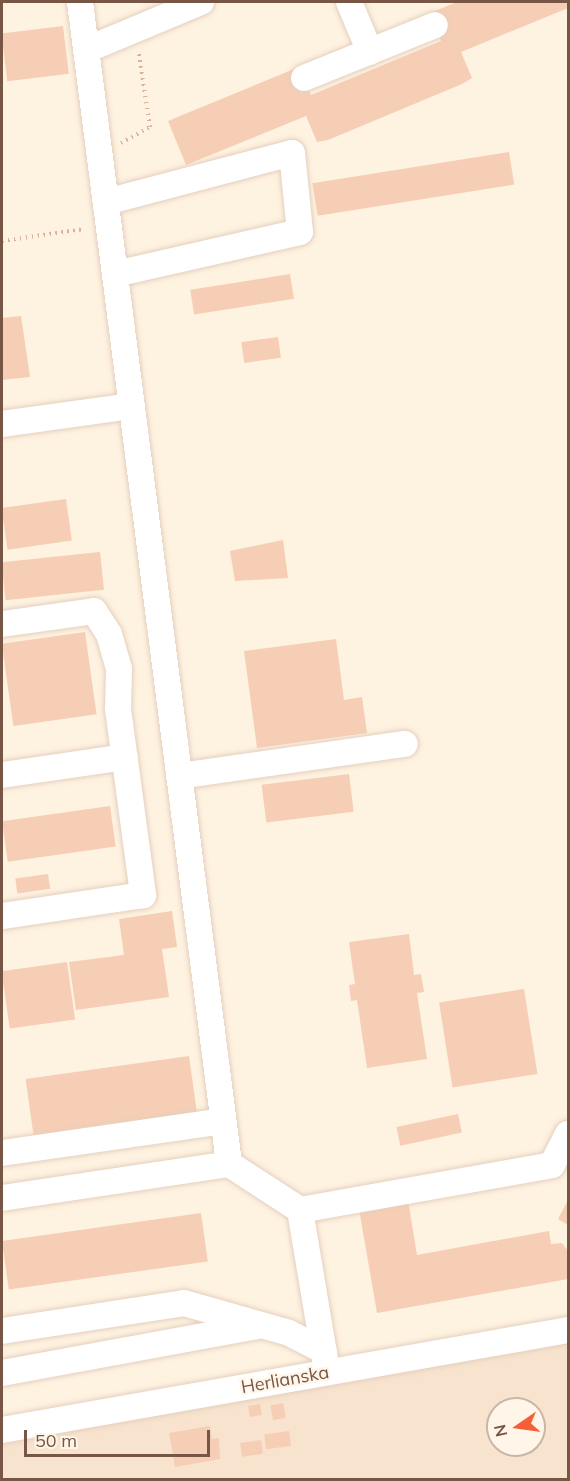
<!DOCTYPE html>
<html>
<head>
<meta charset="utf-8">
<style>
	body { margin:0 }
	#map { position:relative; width:570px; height:1481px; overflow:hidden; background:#fef2e0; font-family:Mulish,sans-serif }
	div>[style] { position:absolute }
	.residential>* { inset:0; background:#f7e3ce }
	.building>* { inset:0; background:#f6ceb5; transform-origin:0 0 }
	.path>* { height:4px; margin-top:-2px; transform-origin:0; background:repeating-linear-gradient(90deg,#dbb199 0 1.5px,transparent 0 6px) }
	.roads { filter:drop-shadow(0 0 2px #e5cfbe) drop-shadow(0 0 2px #e5cfbe) }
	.minor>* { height:26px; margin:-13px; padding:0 13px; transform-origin:13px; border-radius:13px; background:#fff }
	span { translate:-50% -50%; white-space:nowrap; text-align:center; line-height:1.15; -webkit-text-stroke:4.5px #fff6e9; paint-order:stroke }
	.street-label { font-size:18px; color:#785645 }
	.frame { position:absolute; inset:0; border:3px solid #785645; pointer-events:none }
	.north { position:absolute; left:486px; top:1397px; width:60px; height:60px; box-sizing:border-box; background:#fff6e9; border:2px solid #c9b6a7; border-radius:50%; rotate:257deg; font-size:16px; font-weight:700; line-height:24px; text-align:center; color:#785645 }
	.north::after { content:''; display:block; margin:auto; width:21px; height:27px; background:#f45f3a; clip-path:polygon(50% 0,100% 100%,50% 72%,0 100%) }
	.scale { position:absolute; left:24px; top:1430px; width:186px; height:27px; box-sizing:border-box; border:3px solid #785645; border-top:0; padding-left:8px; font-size:18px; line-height:21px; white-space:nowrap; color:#785645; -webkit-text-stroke:4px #fff6e9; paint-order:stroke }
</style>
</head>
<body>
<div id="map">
	<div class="residential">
		<i style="clip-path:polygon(evenodd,568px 1326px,568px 1479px,2px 1480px,2px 1420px,568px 1326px,498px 1409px,534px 1409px,534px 1445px,498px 1445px,498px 1409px)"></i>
	</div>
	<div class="building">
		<i style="clip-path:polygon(457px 2px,568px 2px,568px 8px,461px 52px,472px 78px,462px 84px,328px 140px,317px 142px,306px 116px,186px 165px,168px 121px,299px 67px,311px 95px,441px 41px,430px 13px)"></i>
		<i style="left:63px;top:26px;width:48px;height:62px;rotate:83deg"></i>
		<i style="left:509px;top:152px;width:33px;height:199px;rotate:81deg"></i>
		<i style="left:290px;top:274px;width:25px;height:101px;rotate:81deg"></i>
		<i style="clip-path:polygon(21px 316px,30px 377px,2px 380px,2px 318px)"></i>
		<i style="left:278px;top:337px;width:21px;height:37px;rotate:82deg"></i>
		<i style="left:66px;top:499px;width:42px;height:65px;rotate:82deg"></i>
		<i style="clip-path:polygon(283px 540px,288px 578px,235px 581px,230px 551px)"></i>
		<i style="left:100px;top:552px;width:38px;height:99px;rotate:84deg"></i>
		<i style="left:85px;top:632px;width:83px;height:84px;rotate:82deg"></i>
		<i style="clip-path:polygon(336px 639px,344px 700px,362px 697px,367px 733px,257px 748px,244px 651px)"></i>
		<i style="left:349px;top:774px;width:38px;height:88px;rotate:83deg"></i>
		<i style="left:110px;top:806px;width:41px;height:109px;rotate:82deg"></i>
		<i style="left:48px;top:874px;width:15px;height:33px;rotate:82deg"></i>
		<i style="clip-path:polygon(172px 911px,177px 947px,162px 949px,169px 997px,76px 1010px,69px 962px,124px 955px,119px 919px)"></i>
		<i style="clip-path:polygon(409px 934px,414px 975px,421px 974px,424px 992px,417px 993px,427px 1059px,367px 1068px,357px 1000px,351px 1001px,349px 985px,355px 984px,349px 942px)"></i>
		<i style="left:67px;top:962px;width:58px;height:66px;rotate:82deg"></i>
		<i style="left:524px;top:989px;width:86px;height:86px;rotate:81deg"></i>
		<i style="left:189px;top:1056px;width:60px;height:165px;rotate:82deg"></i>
		<i style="left:458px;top:1114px;width:19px;height:63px;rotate:78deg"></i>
		<i style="clip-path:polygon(408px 1200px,417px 1255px,549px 1231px,551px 1244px,562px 1243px,568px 1251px,568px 1279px,377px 1313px,359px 1209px)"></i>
		<i style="clip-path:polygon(568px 1200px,568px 1225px,558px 1219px)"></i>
		<i style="left:201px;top:1213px;width:49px;height:201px;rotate:82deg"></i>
		<i style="left:283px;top:1403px;width:15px;height:13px;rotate:79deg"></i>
		<i style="left:260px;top:1404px;width:11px;height:12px;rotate:80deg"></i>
		<i style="clip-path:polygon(210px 1426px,212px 1439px,219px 1438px,220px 1459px,175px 1467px,169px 1433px)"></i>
		<i style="left:289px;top:1431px;width:15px;height:25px;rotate:82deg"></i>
		<i style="left:261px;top:1440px;width:14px;height:21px;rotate:82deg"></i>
	</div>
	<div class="path">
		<i style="left:121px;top:143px;width:33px;rotate:-29deg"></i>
		<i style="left:150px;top:127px;width:74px;rotate:-98.6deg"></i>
		<i style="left:2px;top:241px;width:83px;rotate:-8.3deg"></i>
	</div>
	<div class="roads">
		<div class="minor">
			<i style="left:80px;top:2px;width:1172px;rotate:82.69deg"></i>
			<i style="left:229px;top:1164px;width:85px;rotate:32.9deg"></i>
			<i style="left:300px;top:1210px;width:164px;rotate:80.5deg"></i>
			<i style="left:349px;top:2px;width:54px;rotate:67.2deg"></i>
			<i style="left:86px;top:50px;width:125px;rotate:-22.7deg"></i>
			<i style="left:304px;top:78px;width:141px;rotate:-22deg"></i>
			<i style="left:106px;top:202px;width:192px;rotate:-14.8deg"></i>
			<i style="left:292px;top:153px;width:79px;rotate:84.2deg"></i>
			<i style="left:300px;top:232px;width:190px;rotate:167.2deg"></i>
			<i style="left:2px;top:424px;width:131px;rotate:-7.9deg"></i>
			<i style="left:2px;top:624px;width:93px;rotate:-8deg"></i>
			<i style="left:94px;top:611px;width:27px;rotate:57deg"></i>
			<i style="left:109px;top:634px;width:36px;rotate:74deg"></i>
			<i style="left:119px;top:669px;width:40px;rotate:91.4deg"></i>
			<i style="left:118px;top:709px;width:188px;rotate:82.3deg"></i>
			<i style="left:143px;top:895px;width:143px;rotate:171.5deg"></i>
			<i style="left:2px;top:775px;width:124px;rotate:-8.3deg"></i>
			<i style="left:179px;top:776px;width:228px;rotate:-8.1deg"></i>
			<i style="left:2px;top:1153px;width:223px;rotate:-8.2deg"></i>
			<i style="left:2px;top:1198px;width:230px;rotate:-8.5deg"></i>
			<i style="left:300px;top:1210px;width:256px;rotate:-10.1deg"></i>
			<i style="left:552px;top:1165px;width:35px;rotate:-63deg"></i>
			<i style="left:2px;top:1331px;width:184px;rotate:-8.7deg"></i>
			<i style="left:184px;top:1303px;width:109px;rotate:15.9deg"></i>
			<i style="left:289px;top:1333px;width:39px;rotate:27deg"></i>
			<i style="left:2px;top:1373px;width:260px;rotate:-10.4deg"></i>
			<i style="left:2px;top:1430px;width:575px;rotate:-10.02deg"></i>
		</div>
	</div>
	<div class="street-label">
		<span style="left:285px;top:1380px;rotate:-10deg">Herlianska</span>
	</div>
	<div class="frame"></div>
	<div class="north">N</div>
	<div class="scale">50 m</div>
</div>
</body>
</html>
